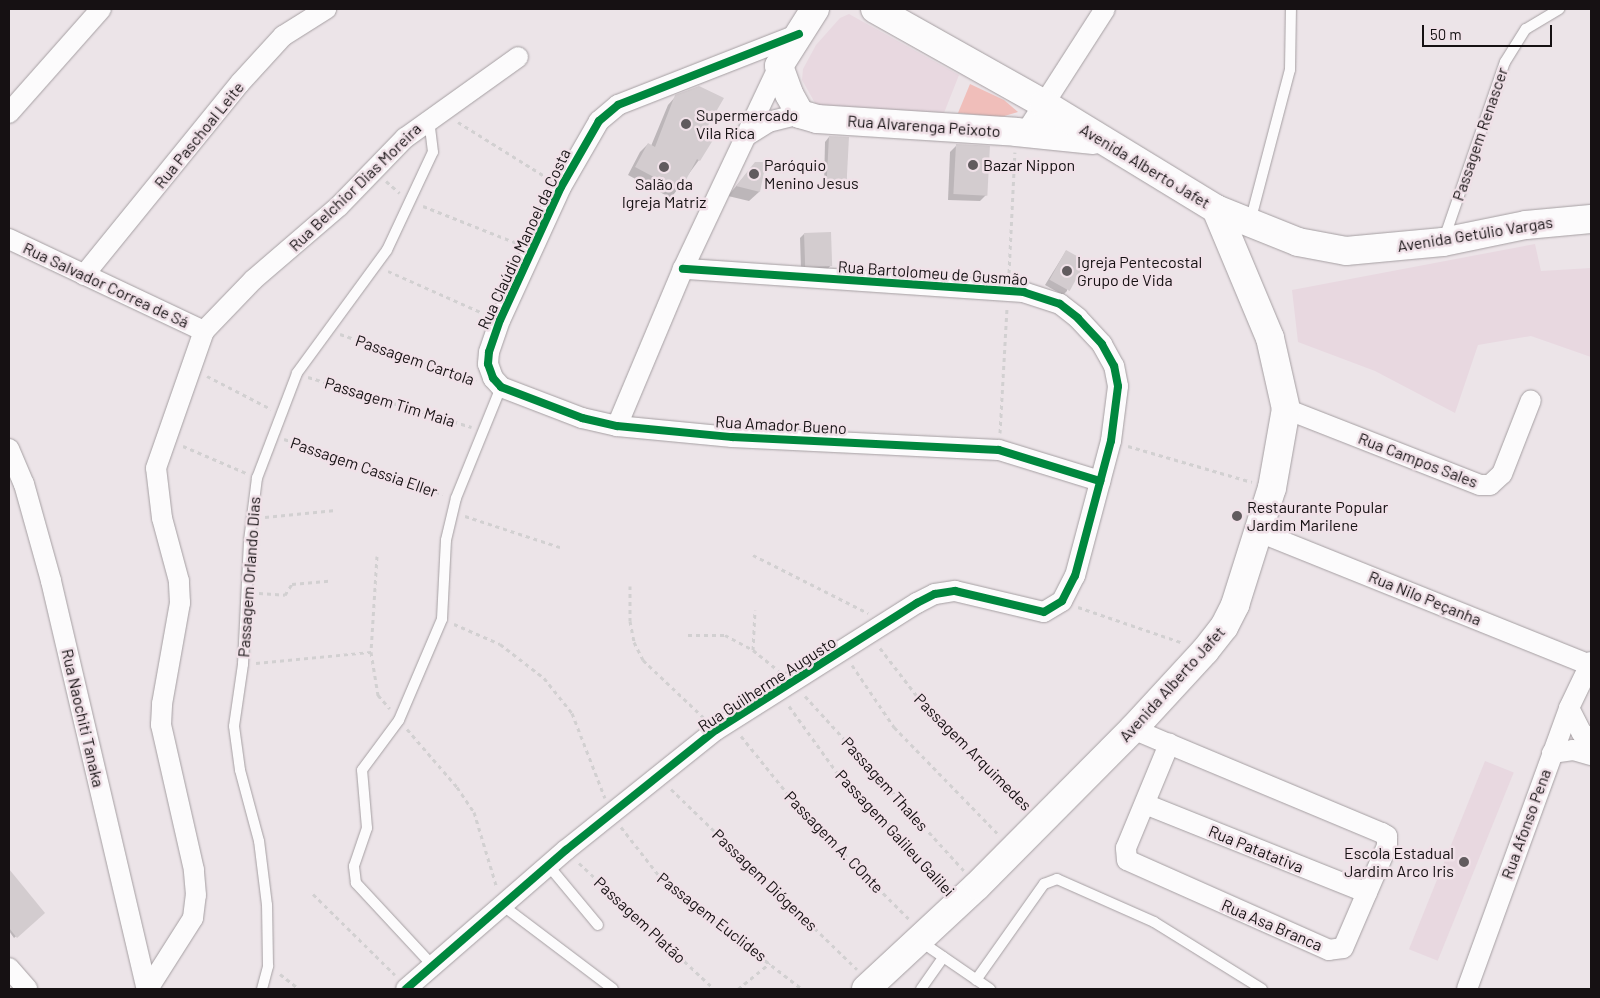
<!DOCTYPE html>
<html>
<head>
<meta charset="utf-8">
<style>
	body { margin:0 }
	#map { position:relative; width:1600px; height:998px; overflow:hidden; background:#ece4e8; font-family:Barlow,sans-serif }
	div>[style] { position:absolute }
	.built>* { inset:0; background:#e8d8e0; transform-origin:0 0 }
	.green>* { inset:0; background:#f0beba }
	.shadow>* { inset:0; background:#0003 }
	.building>* { inset:0; background:#d3cccf; transform-origin:0 0 }
	.path>* { height:3px; margin-top:-1.5px; transform-origin:0; background:repeating-linear-gradient(90deg,#d2d0d1 0 4px,transparent 0 8px) }
	.roads { filter:drop-shadow(0 0 1px #a59fa2) drop-shadow(0 0 1px #a59fa2) }
	.lane>* { height:10px; margin:-5px; padding:0 5px; transform-origin:5px; border-radius:5px; background:#fcfbfc }
	.street>* { height:20px; margin:-10px; padding:0 10px; transform-origin:10px; border-radius:10px; background:#fcfbfc }
	.secondary>* { height:28px; margin:-14px; padding:0 14px; transform-origin:14px; border-radius:14px; background:#fcfbfc }
	.cycleway>* { height:8px; margin:-4px; padding:0 4px; transform-origin:4px; border-radius:4px; background:#00873e }
	.dots>* { width:14px; height:14px; translate:-50% -50%; box-sizing:border-box; border:2px solid #f0e1e8; border-radius:50% }
	span { translate:-50% -50%; white-space:nowrap; text-align:center; line-height:1.15; -webkit-text-stroke:5px #f0e1e8; paint-order:stroke }
	.poi-label { font-size:16px; color:#161113 }
	.left { translate:0 -50%; text-align:left }
	.right { translate:-100% -50%; text-align:right }
	.street-label { font-size:16px; color:#161113 }
	.frame { position:absolute; inset:0; border:10px solid #161113; pointer-events:none }
	.scale { position:absolute; left:1422px; top:25px; width:130px; height:22px; box-sizing:border-box; border:2px solid #161113; border-top:0; padding-left:6px; font-size:15px; line-height:18px; white-space:nowrap; color:#161113; -webkit-text-stroke:4px #f0e1e8; paint-order:stroke }
</style>
</head>
<body>
<div id="map">
	<div class="built">
		<i style="clip-path:polygon(849px 14px,959px 75px,944px 113px,819px 110px,802px 80px,803px 69px,816px 45px,840px 18px)"></i>
		<i style="clip-path:polygon(1535px 244px,1541px 271px,1591px 268px,1591px 357px,1531px 336px,1478px 345px,1455px 413px,1375px 371px,1298px 342px,1292px 290px)"></i>
		<i style="left:1485px;top:761px;width:31px;height:203px;rotate:22deg"></i>
	</div>
	<div class="green">
		<i style="clip-path:polygon(970px 84px,1004px 100px,1018px 112px,1001px 117px,958px 113px)"></i>
	</div>
	<div class="shadow">
		<i style="clip-path:polygon(676px 96px,701px 135px,699px 160px,671px 198px,628px 175px,640px 152px,648px 144px,651px 146px,668px 105px)"></i>
		<i style="clip-path:polygon(829px 137px,848px 138px,846px 184px,842px 188px,824px 187px,825px 142px)"></i>
		<i style="clip-path:polygon(957px 145px,987px 194px,980px 201px,948px 200px,950px 152px)"></i>
		<i style="clip-path:polygon(755px 163px,765px 163px,759px 192px,749px 201px,728px 196px)"></i>
		<i style="clip-path:polygon(804px 234px,831px 265px,827px 270px,801px 269px,800px 238px)"></i>
		<i style="clip-path:polygon(1066px 251px,1067px 291px,1063px 295px,1045px 285px)"></i>
		<i style="clip-path:polygon(9px 871px,43px 913px,14px 938px,9px 931px)"></i>
	</div>
	<div class="building">
		<i style="clip-path:polygon(699px 86px,724px 98px,703px 134px,713px 140px,700px 161px,697px 159px,680px 191px,635px 167px,648px 143px,655px 147px,675px 95px)"></i>
		<i style="left:829px;top:136px;width:20px;height:47px;rotate:3deg"></i>
		<i style="left:956px;top:144px;width:34px;height:50px;rotate:3deg"></i>
		<i style="clip-path:polygon(755px 162px,766px 162px,760px 192px,736px 186px)"></i>
		<i style="left:831px;top:232px;width:34px;height:27px;rotate:88deg"></i>
		<i style="left:1066px;top:250px;width:23px;height:34px;rotate:29deg"></i>
		<i style="clip-path:polygon(9px 869px,45px 913px,17px 938px,9px 928px)"></i>
	</div>
	<div class="path">
		<i style="left:458px;top:122px;width:104px;rotate:32deg"></i>
		<i style="left:386px;top:181px;width:18px;rotate:41deg"></i>
		<i style="left:423px;top:206px;width:101px;rotate:21.5deg"></i>
		<i style="left:388px;top:271px;width:104px;rotate:23.9deg"></i>
		<i style="left:1009px;top:273px;width:121px;rotate:-87.2deg"></i>
		<i style="left:340px;top:334px;width:144px;rotate:19.1deg"></i>
		<i style="left:207px;top:376px;width:72px;rotate:27.3deg"></i>
		<i style="left:308px;top:377px;width:171px;rotate:17deg"></i>
		<i style="left:1000px;top:433px;width:124px;rotate:-86.8deg"></i>
		<i style="left:284px;top:439px;width:168px;rotate:19.1deg"></i>
		<i style="left:183px;top:446px;width:69px;rotate:23.2deg"></i>
		<i style="left:1128px;top:446px;width:129px;rotate:16.2deg"></i>
		<i style="left:465px;top:516px;width:100px;rotate:18.1deg"></i>
		<i style="left:265px;top:517px;width:71px;rotate:-5.6deg"></i>
		<i style="left:753px;top:555px;width:129px;rotate:26.8deg"></i>
		<i style="left:377px;top:556px;width:96px;rotate:93.6deg"></i>
		<i style="left:371px;top:652px;width:44px;rotate:80.8deg"></i>
		<i style="left:378px;top:695px;width:18px;rotate:49deg"></i>
		<i style="left:630px;top:586px;width:35px;rotate:90deg"></i>
		<i style="left:630px;top:621px;width:21px;rotate:79deg"></i>
		<i style="left:634px;top:642px;width:20px;rotate:63deg"></i>
		<i style="left:643px;top:660px;width:83px;rotate:43.5deg"></i>
		<i style="left:259px;top:593px;width:26px;rotate:4deg"></i>
		<i style="left:285px;top:595px;width:13px;rotate:-58deg"></i>
		<i style="left:292px;top:584px;width:37px;rotate:-5deg"></i>
		<i style="left:1078px;top:607px;width:111px;rotate:18.9deg"></i>
		<i style="left:454px;top:624px;width:50px;rotate:23.5deg"></i>
		<i style="left:500px;top:644px;width:56px;rotate:37.7deg"></i>
		<i style="left:544px;top:678px;width:45px;rotate:51.3deg"></i>
		<i style="left:572px;top:713px;width:91px;rotate:68.8deg"></i>
		<i style="left:688px;top:635px;width:37px"></i>
		<i style="left:725px;top:635px;width:32px;rotate:28deg"></i>
		<i style="left:753px;top:650px;width:33px;rotate:39deg"></i>
		<i style="left:880px;top:648px;width:82px;rotate:52.4deg"></i>
		<i style="left:930px;top:713px;width:134px;rotate:43.8deg"></i>
		<i style="left:753px;top:650px;width:40px;rotate:-87.1deg"></i>
		<i style="left:256px;top:663px;width:116px;rotate:-5.5deg"></i>
		<i style="left:852px;top:665px;width:75px;rotate:55.9deg"></i>
		<i style="left:894px;top:727px;width:151px;rotate:45.8deg"></i>
		<i style="left:805px;top:696px;width:236px;rotate:47.7deg"></i>
		<i style="left:789px;top:706px;width:89px;rotate:54.2deg"></i>
		<i style="left:841px;top:778px;width:71px;rotate:43.9deg"></i>
		<i style="left:892px;top:827px;width:81px;rotate:49deg"></i>
		<i style="left:407px;top:729px;width:77px;rotate:49.2deg"></i>
		<i style="left:457px;top:787px;width:30px;rotate:56deg"></i>
		<i style="left:474px;top:812px;width:79px;rotate:73.2deg"></i>
		<i style="left:741px;top:736px;width:100px;rotate:51.1deg"></i>
		<i style="left:804px;top:814px;width:148px;rotate:45deg"></i>
		<i style="left:671px;top:789px;width:259px;rotate:44.1deg"></i>
		<i style="left:621px;top:827px;width:70px;rotate:52deg"></i>
		<i style="left:664px;top:882px;width:175px;rotate:37.8deg"></i>
		<i style="left:579px;top:863px;width:185px;rotate:43deg"></i>
		<i style="left:313px;top:894px;width:115px;rotate:44.6deg"></i>
		<i style="left:280px;top:974px;width:24px;rotate:38deg"></i>
		<i style="left:738px;top:989px;width:41px;rotate:-39.1deg"></i>
	</div>
	<div class="roads">
		<div class="lane">
			<i style="left:1250px;top:222px;width:157px;rotate:-75.3deg"></i>
			<i style="left:1290px;top:70px;width:61px;rotate:-89.1deg"></i>
			<i style="left:1444px;top:239px;width:187px;rotate:-71deg"></i>
			<i style="left:1505px;top:62px;width:39px;rotate:-58deg"></i>
			<i style="left:1526px;top:29px;width:39px;rotate:-31deg"></i>
			<i style="left:548px;top:865px;width:78px;rotate:50.2deg"></i>
			<i style="left:502px;top:905px;width:139px;rotate:37.1deg"></i>
			<i style="left:920px;top:941px;width:85px;rotate:34.4deg"></i>
			<i style="left:434px;top:967px;width:115px;rotate:-132.9deg"></i>
			<i style="left:356px;top:883px;width:17px;rotate:-97deg"></i>
			<i style="left:354px;top:866px;width:40px;rotate:-71.1deg"></i>
			<i style="left:367px;top:828px;width:58px;rotate:-94.9deg"></i>
			<i style="left:362px;top:770px;width:62px;rotate:-53.5deg"></i>
			<i style="left:399px;top:720px;width:110px;rotate:-66.9deg"></i>
			<i style="left:442px;top:619px;width:79px;rotate:-87.1deg"></i>
			<i style="left:446px;top:540px;width:43px;rotate:-76.6deg"></i>
			<i style="left:456px;top:498px;width:120px;rotate:-67.9deg"></i>
			<i style="left:976px;top:980px;width:118px;rotate:-54.7deg"></i>
			<i style="left:1044px;top:884px;width:14px;rotate:-21deg"></i>
			<i style="left:1057px;top:879px;width:106px;rotate:23.9deg"></i>
			<i style="left:1154px;top:922px;width:127px;rotate:31.8deg"></i>
			<i style="left:262px;top:989px;width:24px;rotate:-75deg"></i>
			<i style="left:268px;top:966px;width:61px;rotate:-90.9deg"></i>
			<i style="left:267px;top:905px;width:64px;rotate:-97.1deg"></i>
			<i style="left:259px;top:841px;width:73px;rotate:-105deg"></i>
			<i style="left:240px;top:770px;width:44px;rotate:-97.8deg"></i>
			<i style="left:234px;top:726px;width:63px;rotate:-81.7deg"></i>
			<i style="left:243px;top:664px;width:123px;rotate:-87.2deg"></i>
			<i style="left:249px;top:541px;width:64px;rotate:-82.8deg"></i>
			<i style="left:257px;top:478px;width:112px;rotate:-69.1deg"></i>
			<i style="left:297px;top:373px;width:152px;rotate:-53.8deg"></i>
			<i style="left:387px;top:250px;width:108px;rotate:-64.9deg"></i>
			<i style="left:433px;top:152px;width:33px;rotate:-97deg"></i>
			<i style="left:921px;top:989px;width:39px;rotate:-55deg"></i>
		</div>
		<div class="street">
			<i style="left:799px;top:34px;width:194px;rotate:158.6deg"></i>
			<i style="left:618px;top:105px;width:25px;rotate:140deg"></i>
			<i style="left:599px;top:121px;width:76px;rotate:119.9deg"></i>
			<i style="left:561px;top:187px;width:146px;rotate:114.6deg"></i>
			<i style="left:500px;top:320px;width:34px;rotate:109deg"></i>
			<i style="left:489px;top:352px;width:12px;rotate:95deg"></i>
			<i style="left:488px;top:364px;width:15px;rotate:70deg"></i>
			<i style="left:493px;top:378px;width:12px;rotate:48deg"></i>
			<i style="left:501px;top:387px;width:87px;rotate:20.9deg"></i>
			<i style="left:582px;top:418px;width:36px;rotate:13deg"></i>
			<i style="left:617px;top:426px;width:116px;rotate:5.5deg"></i>
			<i style="left:732px;top:437px;width:267px;rotate:2.8deg"></i>
			<i style="left:999px;top:450px;width:106px;rotate:17.1deg"></i>
			<i style="left:9px;top:113px;width:139px;rotate:-48.5deg"></i>
			<i style="left:1026px;top:132px;width:146px;rotate:-57.3deg"></i>
			<i style="left:746px;top:136px;width:26px;rotate:-32deg"></i>
			<i style="left:768px;top:122px;width:33px;rotate:-14deg"></i>
			<i style="left:9px;top:239px;width:216px;rotate:25.3deg"></i>
			<i style="left:84px;top:275px;width:247px;rotate:-50.9deg"></i>
			<i style="left:240px;top:83px;width:64px;rotate:-47.5deg"></i>
			<i style="left:283px;top:36px;width:51px;rotate:-32.1deg"></i>
			<i style="left:1286px;top:409px;width:208px;rotate:21.4deg"></i>
			<i style="left:1480px;top:485px;width:10px"></i>
			<i style="left:1490px;top:485px;width:16px;rotate:-43deg"></i>
			<i style="left:1502px;top:474px;width:79px;rotate:-68.6deg"></i>
			<i style="left:617px;top:426px;width:170px;rotate:-67.2deg"></i>
			<i style="left:683px;top:269px;width:225px;rotate:-64.7deg"></i>
			<i style="left:9px;top:449px;width:38px;rotate:67deg"></i>
			<i style="left:24px;top:484px;width:101px;rotate:74.4deg"></i>
			<i style="left:51px;top:581px;width:419px;rotate:76.8deg"></i>
			<i style="left:1259px;top:532px;width:357px;rotate:21.9deg"></i>
			<i style="left:1569px;top:708px;width:28px;rotate:63deg"></i>
			<i style="left:1582px;top:733px;width:11px;rotate:34deg"></i>
			<i style="left:1133px;top:729px;width:39px;rotate:23deg"></i>
			<i style="left:1169px;top:744px;width:231px;rotate:22.7deg"></i>
			<i style="left:1382px;top:833px;width:6px;rotate:31deg"></i>
			<i style="left:1387px;top:836px;width:10px;rotate:90deg"></i>
			<i style="left:1387px;top:846px;width:111px;rotate:113.3deg"></i>
			<i style="left:1343px;top:948px;width:14px;rotate:172deg"></i>
			<i style="left:1329px;top:950px;width:221px;rotate:-156deg"></i>
			<i style="left:1127px;top:860px;width:12px;rotate:-95deg"></i>
			<i style="left:1126px;top:848px;width:113px;rotate:-67.5deg"></i>
			<i style="left:1552px;top:753px;width:21px;rotate:-8deg"></i>
			<i style="left:1573px;top:750px;width:19px;rotate:16deg"></i>
			<i style="left:1145px;top:804px;width:239px;rotate:21.8deg"></i>
			<i style="left:9px;top:968px;width:28px;rotate:49deg"></i>
			<i style="left:148px;top:989px;width:84px;rotate:-57.6deg"></i>
			<i style="left:193px;top:918px;width:23px;rotate:-83deg"></i>
			<i style="left:196px;top:895px;width:25px;rotate:-95deg"></i>
			<i style="left:194px;top:870px;width:149px;rotate:-102.8deg"></i>
			<i style="left:161px;top:725px;width:21px;rotate:-87deg"></i>
			<i style="left:162px;top:704px;width:103px;rotate:-79.9deg"></i>
			<i style="left:180px;top:603px;width:22px;rotate:-93deg"></i>
			<i style="left:179px;top:581px;width:65px;rotate:-105.1deg"></i>
			<i style="left:162px;top:518px;width:50px;rotate:-96.8deg"></i>
			<i style="left:156px;top:468px;width:145px;rotate:-70.7deg"></i>
			<i style="left:204px;top:331px;width:71px;rotate:-46.1deg"></i>
			<i style="left:253px;top:280px;width:113px;rotate:-40.7deg"></i>
			<i style="left:339px;top:206px;width:95px;rotate:-45.9deg"></i>
			<i style="left:405px;top:138px;width:139px;rotate:-35.6deg"></i>
			<i style="left:406px;top:989px;width:212px;rotate:-41deg"></i>
			<i style="left:566px;top:850px;width:192px;rotate:-38.7deg"></i>
			<i style="left:716px;top:730px;width:238px;rotate:-32.3deg"></i>
			<i style="left:917px;top:603px;width:20px;rotate:-27deg"></i>
			<i style="left:935px;top:594px;width:20px;rotate:-9deg"></i>
			<i style="left:955px;top:591px;width:91px;rotate:13.3deg"></i>
			<i style="left:1044px;top:612px;width:21px;rotate:-31deg"></i>
			<i style="left:1062px;top:601px;width:28px;rotate:-63deg"></i>
			<i style="left:1075px;top:576px;width:140px;rotate:-75.1deg"></i>
			<i style="left:1111px;top:441px;width:55px;rotate:-82.7deg"></i>
			<i style="left:1118px;top:386px;width:20px;rotate:-101deg"></i>
			<i style="left:1114px;top:366px;width:25px;rotate:-119deg"></i>
			<i style="left:1102px;top:344px;width:35px;rotate:-133deg"></i>
			<i style="left:1078px;top:318px;width:23px;rotate:-142deg"></i>
			<i style="left:1060px;top:304px;width:38px;rotate:-162deg"></i>
			<i style="left:1024px;top:292px;width:342px;rotate:-176.1deg"></i>
			<i style="left:1467px;top:989px;width:299px;rotate:-70deg"></i>
			<i style="left:1569px;top:708px;width:51px;rotate:-64.4deg"></i>
		</div>
		<div class="secondary">
			<i style="left:815px;top:9px;width:67px;rotate:122.3deg"></i>
			<i style="left:779px;top:66px;width:30px;rotate:70deg"></i>
			<i style="left:789px;top:94px;width:23px;rotate:61deg"></i>
			<i style="left:800px;top:114px;width:18px;rotate:16deg"></i>
			<i style="left:817px;top:119px;width:199px;rotate:3.7deg"></i>
			<i style="left:1016px;top:132px;width:78px;rotate:5.9deg"></i>
			<i style="left:875px;top:9px;width:194px;rotate:29.3deg"></i>
			<i style="left:1044px;top:104px;width:202px;rotate:31.4deg"></i>
			<i style="left:1216px;top:209px;width:88px;rotate:21.9deg"></i>
			<i style="left:1298px;top:242px;width:49px;rotate:10.6deg"></i>
			<i style="left:1346px;top:251px;width:97px;rotate:-5.3deg"></i>
			<i style="left:1443px;top:242px;width:85px;rotate:-11.6deg"></i>
			<i style="left:1526px;top:225px;width:65px;rotate:-5.3deg"></i>
			<i style="left:866px;top:989px;width:151px;rotate:-42.9deg"></i>
			<i style="left:977px;top:886px;width:221px;rotate:-45.2deg"></i>
			<i style="left:1133px;top:729px;width:106px;rotate:-47.3deg"></i>
			<i style="left:1205px;top:651px;width:31px;rotate:-52deg"></i>
			<i style="left:1224px;top:627px;width:25px;rotate:-63deg"></i>
			<i style="left:1235px;top:605px;width:123px;rotate:-72.5deg"></i>
			<i style="left:1272px;top:488px;width:80px;rotate:-80deg"></i>
			<i style="left:1286px;top:409px;width:73px;rotate:-102.7deg"></i>
			<i style="left:1270px;top:338px;width:140px;rotate:-112.7deg"></i>
		</div>
	</div>
	<div class="cycleway">
		<i style="left:799px;top:34px;width:194px;rotate:158.6deg"></i>
		<i style="left:618px;top:105px;width:25px;rotate:140deg"></i>
		<i style="left:599px;top:121px;width:76px;rotate:119.9deg"></i>
		<i style="left:561px;top:187px;width:146px;rotate:114.6deg"></i>
		<i style="left:500px;top:320px;width:34px;rotate:109deg"></i>
		<i style="left:489px;top:352px;width:12px;rotate:95deg"></i>
		<i style="left:488px;top:364px;width:15px;rotate:70deg"></i>
		<i style="left:493px;top:378px;width:12px;rotate:48deg"></i>
		<i style="left:501px;top:387px;width:87px;rotate:20.9deg"></i>
		<i style="left:582px;top:418px;width:36px;rotate:13deg"></i>
		<i style="left:617px;top:426px;width:116px;rotate:5.5deg"></i>
		<i style="left:732px;top:437px;width:267px;rotate:2.8deg"></i>
		<i style="left:999px;top:450px;width:106px;rotate:17.1deg"></i>
		<i style="left:406px;top:989px;width:212px;rotate:-41deg"></i>
		<i style="left:566px;top:850px;width:192px;rotate:-38.7deg"></i>
		<i style="left:716px;top:730px;width:238px;rotate:-32.3deg"></i>
		<i style="left:917px;top:603px;width:20px;rotate:-27deg"></i>
		<i style="left:935px;top:594px;width:20px;rotate:-9deg"></i>
		<i style="left:955px;top:591px;width:91px;rotate:13.3deg"></i>
		<i style="left:1044px;top:612px;width:21px;rotate:-31deg"></i>
		<i style="left:1062px;top:601px;width:28px;rotate:-63deg"></i>
		<i style="left:1075px;top:576px;width:140px;rotate:-75.1deg"></i>
		<i style="left:1111px;top:441px;width:55px;rotate:-82.7deg"></i>
		<i style="left:1118px;top:386px;width:20px;rotate:-101deg"></i>
		<i style="left:1114px;top:366px;width:25px;rotate:-119deg"></i>
		<i style="left:1102px;top:344px;width:35px;rotate:-133deg"></i>
		<i style="left:1078px;top:318px;width:23px;rotate:-142deg"></i>
		<i style="left:1060px;top:304px;width:38px;rotate:-162deg"></i>
		<i style="left:1024px;top:292px;width:342px;rotate:-176.1deg"></i>
	</div>
	<div class="dots">
		<i style="left:686px;top:124px;background:#615b5e"></i>
		<i style="left:973px;top:165px;background:#615b5e"></i>
		<i style="left:664px;top:167px;background:#615b5e"></i>
		<i style="left:754px;top:174px;background:#615b5e"></i>
		<i style="left:1067px;top:271px;background:#615b5e"></i>
		<i style="left:1237px;top:516px;background:#615b5e"></i>
		<i style="left:1464px;top:862px;background:#615b5e"></i>
	</div>
	<div class="poi-label">
		<span class="left" style="left:696px;top:124px">Supermercado<br>Vila Rica</span>
		<span class="left" style="left:764px;top:174px">Paróquio<br>Menino Jesus</span>
		<span class="left" style="left:983px;top:165px">Bazar Nippon</span>
		<span style="left:664px;top:193px">Salão da<br>Igreja Matriz</span>
		<span class="left" style="left:1077px;top:271px">Igreja Pentecostal<br>Grupo de Vida</span>
		<span class="left" style="left:1247px;top:516px">Restaurante Popular<br>Jardim Marilene</span>
		<span class="right" style="left:1454px;top:862px">Escola Estadual<br>Jardim Arco Iris</span>
	</div>
	<div class="street-label">
		<span style="left:924px;top:126px;rotate:4deg">Rua Alvarenga Peixoto</span>
		<span style="left:1480px;top:134px;rotate:-71deg">Passagem Renascer</span>
		<span style="left:199px;top:135px;rotate:-51deg">Rua Paschoal Leite</span>
		<span style="left:1145px;top:166px;rotate:31deg">Avenida Alberto Jafet</span>
		<span style="left:355px;top:187px;rotate:-44deg">Rua Belchior Dias Moreira</span>
		<span style="left:1475px;top:234px;rotate:-9deg">Avenida Getúlio Vargas</span>
		<span style="left:524px;top:239px;rotate:-65deg">Rua Claúdio Manoel da Costa</span>
		<span style="left:933px;top:273px;rotate:4deg">Rua Bartolomeu de Gusmão</span>
		<span style="left:106px;top:285px;rotate:25deg">Rua Salvador Correa de Sá</span>
		<span style="left:415px;top:360px;rotate:19deg">Passagem Cartola</span>
		<span style="left:390px;top:402px;rotate:17deg">Passagem Tim Maia</span>
		<span style="left:781px;top:425px;rotate:3deg">Rua Amador Bueno</span>
		<span style="left:1418px;top:460px;rotate:21deg">Rua Campos Sales</span>
		<span style="left:364px;top:467px;rotate:19deg">Passagem Cassia Eller</span>
		<span style="left:249px;top:577px;rotate:-86deg">Passagem Orlando Dias</span>
		<span style="left:1425px;top:598px;rotate:22deg">Rua Nilo Peçanha</span>
		<span style="left:767px;top:684px;rotate:-33deg">Rua Guilherme Augusto</span>
		<span style="left:1172px;top:684px;rotate:-48deg">Avenida Alberto Jafet</span>
		<span style="left:83px;top:718px;rotate:77deg">Rua Naochiti Tanaka</span>
		<span style="left:973px;top:752px;rotate:45deg">Passagem Arquimedes</span>
		<span style="left:885px;top:784px;rotate:48deg">Passagem Thales</span>
		<span style="left:1526px;top:824px;rotate:-70deg">Rua Afonso Pena</span>
		<span style="left:895px;top:833px;rotate:47deg">Passagem Galileu Galilei</span>
		<span style="left:834px;top:842px;rotate:46deg">Passagem A. COnte</span>
		<span style="left:1256px;top:849px;rotate:22deg">Rua Patatativa</span>
		<span style="left:765px;top:880px;rotate:44deg">Passagem Diógenes</span>
		<span style="left:712px;top:917px;rotate:38deg">Passagem Euclides</span>
		<span style="left:640px;top:920px;rotate:43deg">Passagem Platão</span>
		<span style="left:1272px;top:925px;rotate:23deg">Rua Asa Branca</span>
	</div>
	<div class="frame"></div>
	<div class="scale">50 m</div>
</div>
</body>
</html>
